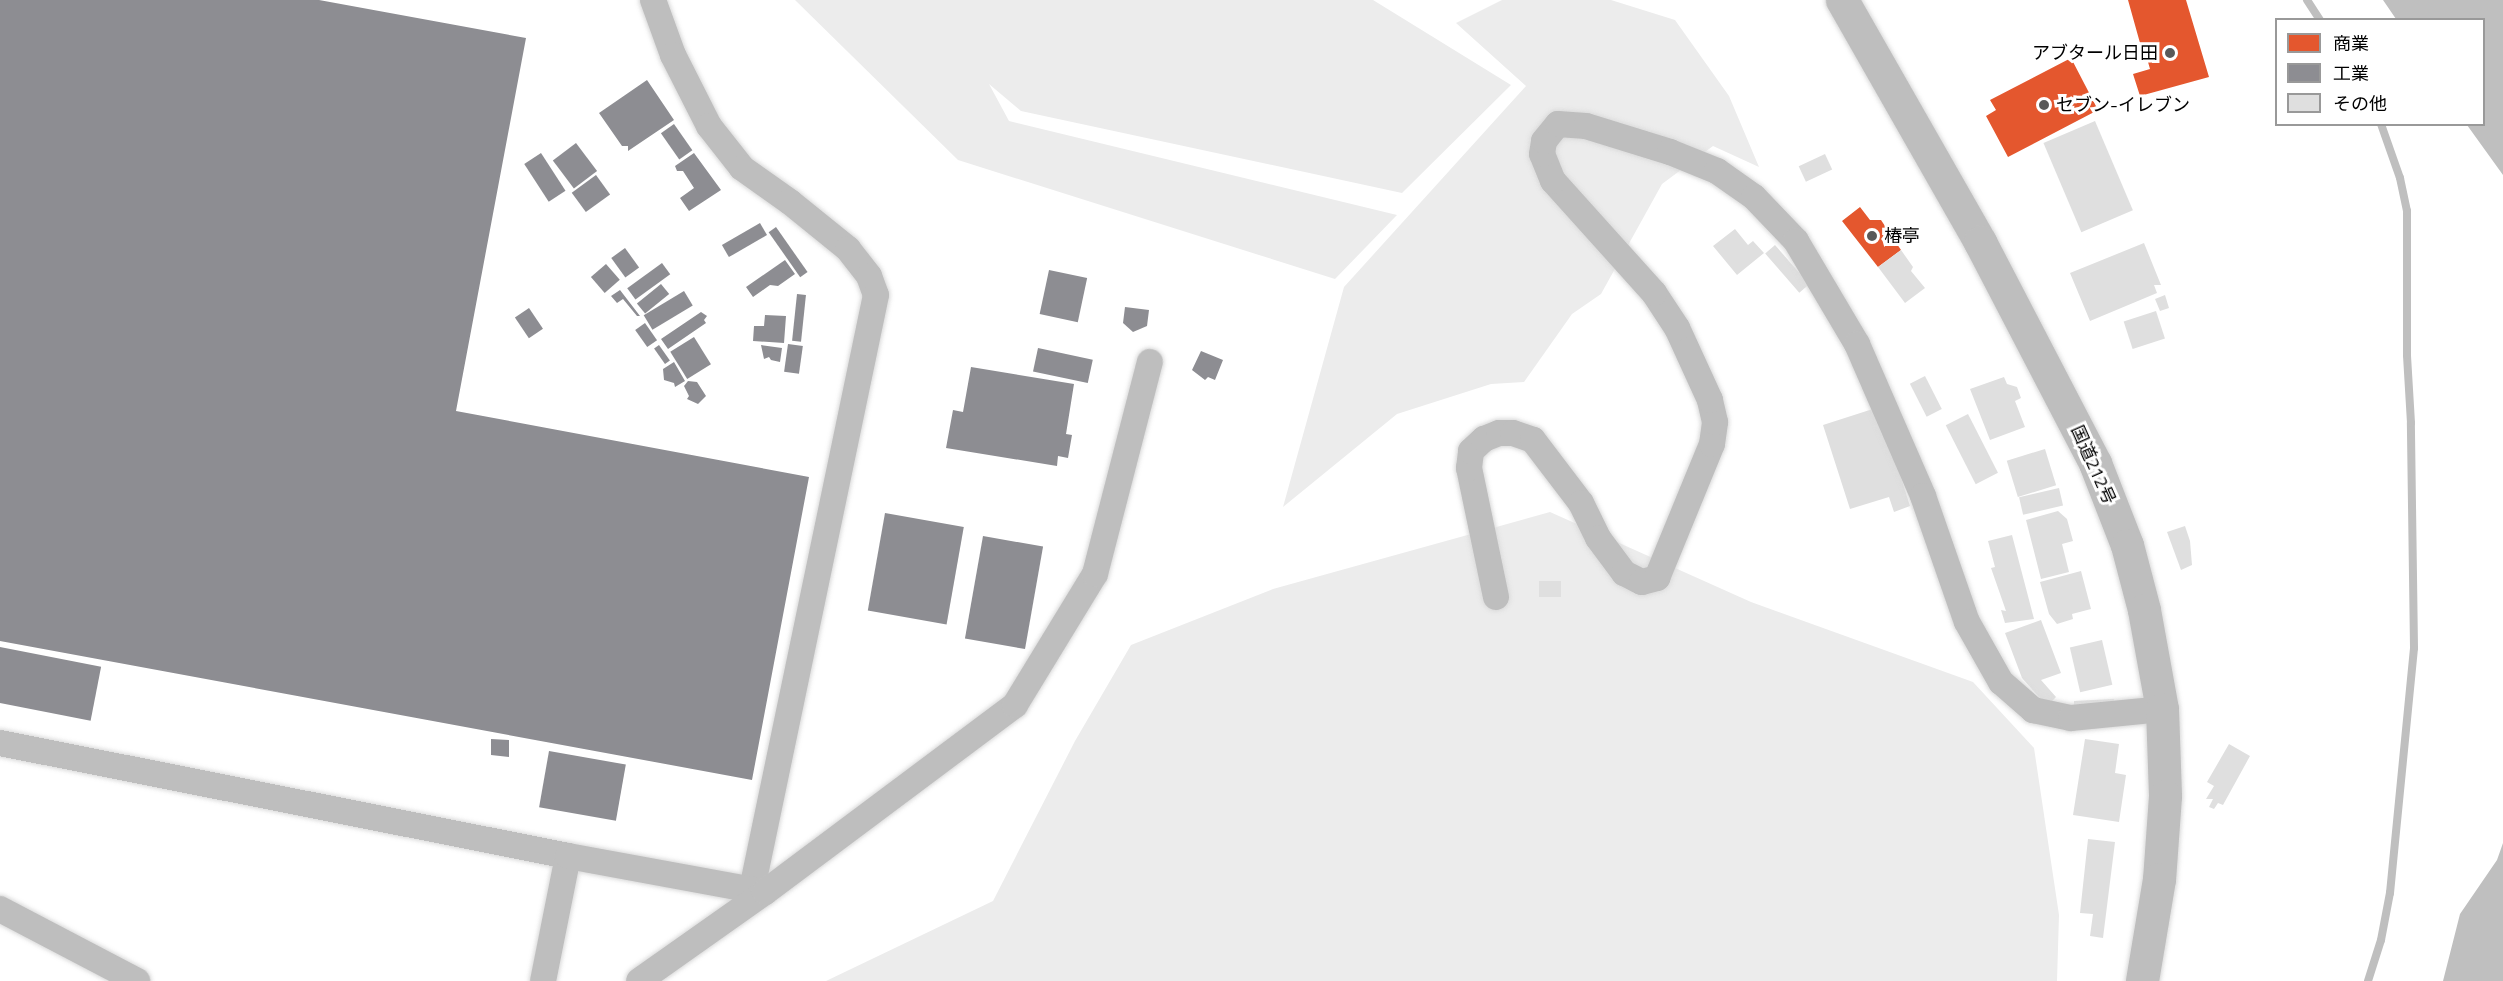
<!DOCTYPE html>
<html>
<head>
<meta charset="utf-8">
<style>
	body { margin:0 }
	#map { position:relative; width:2503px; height:981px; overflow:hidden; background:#fff; font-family:"Titillium Web","Noto Sans JP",sans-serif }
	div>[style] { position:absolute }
	.green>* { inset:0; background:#ececec }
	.water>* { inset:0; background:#bfbfbf }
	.shops>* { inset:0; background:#e4572e }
	.industry>* { inset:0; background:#8d8d92; transform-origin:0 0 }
	.stream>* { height:8px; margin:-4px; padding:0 4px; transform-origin:4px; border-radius:4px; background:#bfbfbf }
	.building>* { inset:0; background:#dfdfdf; transform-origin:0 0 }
	.roads { filter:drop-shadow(0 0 2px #dbdbdb) drop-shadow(0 0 2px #dbdbdb) }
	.minor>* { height:26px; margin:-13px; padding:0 13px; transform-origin:13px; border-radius:13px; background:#bebebe }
	.highway>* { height:33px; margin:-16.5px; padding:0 16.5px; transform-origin:16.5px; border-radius:16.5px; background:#bebebe }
	.dots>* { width:16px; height:16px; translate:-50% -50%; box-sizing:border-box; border:3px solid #fff; border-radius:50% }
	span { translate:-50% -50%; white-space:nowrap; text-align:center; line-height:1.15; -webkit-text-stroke:6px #fff; paint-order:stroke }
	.poi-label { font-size:18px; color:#000 }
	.right { translate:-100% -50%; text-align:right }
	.left { translate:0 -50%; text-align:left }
	.street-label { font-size:18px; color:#000 }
	.legend { position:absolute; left:2275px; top:18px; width:210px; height:108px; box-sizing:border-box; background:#fff; border:2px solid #999; margin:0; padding:8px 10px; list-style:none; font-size:18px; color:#000 }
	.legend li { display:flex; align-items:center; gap:12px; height:30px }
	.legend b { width:30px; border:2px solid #999 }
</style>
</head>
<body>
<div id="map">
	<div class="green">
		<i style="clip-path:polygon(795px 0,1373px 0,1511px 85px,1402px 193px,1021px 111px,989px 84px,1009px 121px,1397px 215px,1335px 279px,958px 160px)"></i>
		<i style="clip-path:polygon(1502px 0,1611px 0,1675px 20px,1729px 96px,1759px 167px,1713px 146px,1662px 184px,1601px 294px,1572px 314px,1524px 382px,1491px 384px,1397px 414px,1283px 507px,1344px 287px,1526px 86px,1456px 23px)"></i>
		<i style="clip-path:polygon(1550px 512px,1751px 602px,1973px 682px,2034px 748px,2059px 915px,2057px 981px,826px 981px,993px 901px,1075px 741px,1131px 645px,1273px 589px)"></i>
	</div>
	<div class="water">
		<i style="clip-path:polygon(2383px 0,2503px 0,2503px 175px,2467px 125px,2484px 124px,2484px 20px,2396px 19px)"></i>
		<i style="clip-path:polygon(2503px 843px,2503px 981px,2443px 981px,2460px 914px,2497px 860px)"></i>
	</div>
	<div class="shops">
		<i style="clip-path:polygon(2128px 0,2186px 0,2209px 77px,2140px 96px,2133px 74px,2150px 69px,2148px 62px,2140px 61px,2138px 45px,2140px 43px)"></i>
		<i style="clip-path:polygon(2071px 58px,2098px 110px,2008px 157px,1986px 116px,1996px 110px,1990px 100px)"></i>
		<i style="clip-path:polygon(1860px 207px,1870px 220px,1881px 220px,1901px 250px,1878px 267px,1842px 221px)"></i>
	</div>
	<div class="industry">
		<i style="clip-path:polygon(0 0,319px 0,526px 38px,456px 411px,809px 477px,752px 780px,0 641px)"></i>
		<i style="clip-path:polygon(647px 80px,674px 120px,628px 151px,628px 146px,622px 146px,599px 113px)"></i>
		<i style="left:674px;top:124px;width:32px;height:16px;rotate:55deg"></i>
		<i style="left:576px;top:143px;width:35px;height:29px;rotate:53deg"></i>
		<i style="left:541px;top:153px;width:45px;height:20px;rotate:57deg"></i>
		<i style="clip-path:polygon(694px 153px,721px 190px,689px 211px,680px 198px,694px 188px,683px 171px,677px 171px,675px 166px)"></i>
		<i style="left:596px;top:175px;width:24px;height:30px;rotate:54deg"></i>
		<i style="left:760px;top:223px;width:14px;height:44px;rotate:60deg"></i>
		<i style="left:776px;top:227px;width:55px;height:9px;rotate:55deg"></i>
		<i style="left:625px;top:248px;width:24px;height:17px;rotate:54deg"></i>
		<i style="clip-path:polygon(785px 260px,795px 274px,778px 286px,770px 285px,753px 297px,746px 287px)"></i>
		<i style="left:662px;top:263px;width:14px;height:43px;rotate:54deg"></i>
		<i style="left:606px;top:264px;width:21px;height:20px;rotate:49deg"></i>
		<i style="left:1049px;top:270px;width:39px;height:45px;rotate:12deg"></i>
		<i style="left:661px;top:284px;width:13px;height:31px;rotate:51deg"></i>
		<i style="clip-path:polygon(620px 290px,640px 316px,637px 316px,623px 299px,617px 303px,611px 296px)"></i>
		<i style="left:684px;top:291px;width:17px;height:47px;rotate:59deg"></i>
		<i style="left:797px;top:294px;width:9px;height:47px;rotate:6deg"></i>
		<i style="clip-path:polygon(1125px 307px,1149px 310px,1147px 326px,1133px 332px,1123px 323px)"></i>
		<i style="left:529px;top:308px;width:25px;height:17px;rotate:56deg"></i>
		<i style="clip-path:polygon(701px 312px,707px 316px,704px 320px,706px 323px,668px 349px,661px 339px)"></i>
		<i style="clip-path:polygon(765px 315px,786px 316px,784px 343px,753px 341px,754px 326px,764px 326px)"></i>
		<i style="left:645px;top:323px;width:21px;height:12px;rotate:55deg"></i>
		<i style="left:694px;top:337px;width:32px;height:28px;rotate:58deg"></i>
		<i style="left:788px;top:344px;width:15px;height:28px;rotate:8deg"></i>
		<i style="left:659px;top:345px;width:19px;height:6px;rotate:55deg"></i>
		<i style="clip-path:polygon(761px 345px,782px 348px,780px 362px,771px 360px,769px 357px,764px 359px)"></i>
		<i style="left:1038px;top:348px;width:56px;height:24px;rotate:12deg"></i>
		<i style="clip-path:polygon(1201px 351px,1223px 360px,1215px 380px,1208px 377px,1205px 380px,1192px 370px)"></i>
		<i style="clip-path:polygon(674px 362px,685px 381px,675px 387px,674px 383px,664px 380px,663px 369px)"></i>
		<i style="clip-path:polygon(971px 367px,1074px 384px,1066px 434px,1072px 435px,1068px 458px,1058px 456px,1057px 466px,946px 448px,953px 410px,963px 412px)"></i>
		<i style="clip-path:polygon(688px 381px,697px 382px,706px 396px,698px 404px,687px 399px,689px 396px,684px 386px)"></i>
		<i style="left:885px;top:513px;width:80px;height:99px;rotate:10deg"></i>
		<i style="left:983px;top:536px;width:61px;height:104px;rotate:10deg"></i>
		<i style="left:0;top:647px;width:103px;height:55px;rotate:11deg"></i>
		<i style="clip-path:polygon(491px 739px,509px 740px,509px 757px,491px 755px)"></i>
		<i style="left:549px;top:751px;width:78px;height:57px;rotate:10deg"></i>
	</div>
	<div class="stream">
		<i style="left:2307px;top:0;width:24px;rotate:57deg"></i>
		<i style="left:2368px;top:981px;width:43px;rotate:-72.4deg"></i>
		<i style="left:2381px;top:940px;width:48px;rotate:-79.2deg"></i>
		<i style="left:2390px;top:893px;width:246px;rotate:-84.4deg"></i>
		<i style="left:2414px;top:648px;width:225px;rotate:-90.8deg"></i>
		<i style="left:2411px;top:423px;width:68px;rotate:-93.4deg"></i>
		<i style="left:2407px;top:355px;width:144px;rotate:-90deg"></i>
		<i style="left:2407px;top:211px;width:34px;rotate:-102deg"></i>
		<i style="left:2400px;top:178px;width:57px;rotate:-109.4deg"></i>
	</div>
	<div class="building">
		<i style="left:2095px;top:121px;width:97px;height:56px;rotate:67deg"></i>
		<i style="left:1825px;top:154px;width:17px;height:29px;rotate:65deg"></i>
		<i style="clip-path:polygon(1735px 229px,1748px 245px,1753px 241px,1764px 253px,1737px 275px,1713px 246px)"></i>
		<i style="clip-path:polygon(2144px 243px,2161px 285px,2154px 285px,2157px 293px,2090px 321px,2070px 273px)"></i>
		<i style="left:1775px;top:245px;width:52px;height:13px;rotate:49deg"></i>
		<i style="clip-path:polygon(1901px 250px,1913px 267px,1911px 271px,1925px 288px,1905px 303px,1878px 267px)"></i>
		<i style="clip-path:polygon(2165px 295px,2169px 308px,2160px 311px,2155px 299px)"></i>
		<i style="left:2156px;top:311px;width:29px;height:34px;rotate:72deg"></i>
		<i style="left:1925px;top:376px;width:37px;height:17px;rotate:63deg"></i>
		<i style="clip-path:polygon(2004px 377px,2007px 384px,2017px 387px,2021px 398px,2015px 401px,2025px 427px,1990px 440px,1970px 389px)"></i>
		<i style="clip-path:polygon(1879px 407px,1910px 506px,1894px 512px,1889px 497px,1850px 509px,1823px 425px)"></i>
		<i style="left:1968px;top:414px;width:66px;height:25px;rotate:63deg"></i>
		<i style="left:2045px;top:449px;width:38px;height:40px;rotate:73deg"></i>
		<i style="left:2059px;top:488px;width:18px;height:41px;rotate:77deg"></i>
		<i style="clip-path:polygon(2058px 511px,2067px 519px,2073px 541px,2062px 544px,2069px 572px,2041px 579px,2026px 520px)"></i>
		<i style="clip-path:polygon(2185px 526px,2190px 541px,2192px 565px,2181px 570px,2167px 532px)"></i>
		<i style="clip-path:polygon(2012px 535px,2034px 619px,2005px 623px,2001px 610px,2006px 611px,1991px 568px,1995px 567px,1988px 541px)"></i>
		<i style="clip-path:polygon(2081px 571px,2091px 609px,2072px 614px,2073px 619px,2057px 624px,2049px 614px,2040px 582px)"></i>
		<i style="left:1539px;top:581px;width:22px;height:16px"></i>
		<i style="clip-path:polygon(2041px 620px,2061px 673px,2041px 680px,2056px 697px,2047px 706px,2022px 678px,2005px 633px)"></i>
		<i style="left:2102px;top:640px;width:46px;height:33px;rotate:77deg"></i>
		<i style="clip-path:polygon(2114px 699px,2115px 719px,2074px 713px,2074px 701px)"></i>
		<i style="clip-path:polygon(2085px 739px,2119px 744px,2115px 773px,2126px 775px,2119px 822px,2073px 815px)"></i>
		<i style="clip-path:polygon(2229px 744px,2250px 756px,2223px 805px,2218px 803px,2214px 809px,2209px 807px,2213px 799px,2206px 799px,2214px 786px,2207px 782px)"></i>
		<i style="clip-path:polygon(2088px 839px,2115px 842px,2103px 938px,2090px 936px,2093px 914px,2080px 913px)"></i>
	</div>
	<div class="roads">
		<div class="minor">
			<i style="left:653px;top:0;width:59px;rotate:70deg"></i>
			<i style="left:673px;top:55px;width:80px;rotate:63.1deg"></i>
			<i style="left:709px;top:126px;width:53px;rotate:51.8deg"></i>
			<i style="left:742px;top:168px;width:59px;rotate:35.3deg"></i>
			<i style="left:790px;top:202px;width:75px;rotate:39deg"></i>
			<i style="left:848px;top:249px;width:34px;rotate:52deg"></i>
			<i style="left:869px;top:276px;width:20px;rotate:70deg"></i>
			<i style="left:876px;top:295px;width:607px;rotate:101.79deg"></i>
			<i style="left:1496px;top:597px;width:132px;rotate:-101.8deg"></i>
			<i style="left:1469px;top:468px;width:17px;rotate:-83deg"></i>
			<i style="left:1471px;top:451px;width:18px;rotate:-43deg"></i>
			<i style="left:1484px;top:439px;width:16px;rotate:-22deg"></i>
			<i style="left:1499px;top:433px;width:14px"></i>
			<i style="left:1513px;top:433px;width:21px;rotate:19deg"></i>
			<i style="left:1533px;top:440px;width:79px;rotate:52.7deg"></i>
			<i style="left:1581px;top:503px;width:39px;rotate:64deg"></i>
			<i style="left:1598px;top:538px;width:44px;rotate:53.4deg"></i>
			<i style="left:1624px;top:573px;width:20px;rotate:27deg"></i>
			<i style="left:1642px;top:582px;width:16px;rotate:-15deg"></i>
			<i style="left:1657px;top:578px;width:145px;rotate:-67.7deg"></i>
			<i style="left:1712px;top:444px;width:22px;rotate:-82deg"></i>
			<i style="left:1715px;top:422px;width:23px;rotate:-103deg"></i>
			<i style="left:1710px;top:400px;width:79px;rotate:-114.6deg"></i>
			<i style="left:1677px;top:328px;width:42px;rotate:-123.3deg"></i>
			<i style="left:1654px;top:293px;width:151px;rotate:-132deg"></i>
			<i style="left:1553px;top:181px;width:29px;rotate:-112deg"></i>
			<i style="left:1542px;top:154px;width:13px;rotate:-81deg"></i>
			<i style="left:1544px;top:141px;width:22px;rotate:-51deg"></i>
			<i style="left:1558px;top:124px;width:28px;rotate:4deg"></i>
			<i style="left:1586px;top:126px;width:88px;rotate:17.2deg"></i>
			<i style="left:1670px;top:152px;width:51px;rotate:22deg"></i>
			<i style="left:1717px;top:171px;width:45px;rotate:35.1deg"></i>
			<i style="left:1754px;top:197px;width:61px;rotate:46.3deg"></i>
			<i style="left:1796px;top:241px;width:120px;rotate:59.4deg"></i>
			<i style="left:1857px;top:344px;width:166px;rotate:66.5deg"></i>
			<i style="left:1923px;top:496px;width:133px;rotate:70.8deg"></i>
			<i style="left:1967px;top:622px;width:69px;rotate:60.5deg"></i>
			<i style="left:2001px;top:682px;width:43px;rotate:41.2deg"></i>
			<i style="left:2033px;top:710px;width:39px;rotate:12deg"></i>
			<i style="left:2071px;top:718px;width:91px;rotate:-5.6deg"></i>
			<i style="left:0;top:743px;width:579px;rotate:11.25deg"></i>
			<i style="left:568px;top:856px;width:127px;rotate:101.3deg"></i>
			<i style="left:568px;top:856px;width:200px;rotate:10.4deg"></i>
			<i style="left:765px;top:892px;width:154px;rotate:144.8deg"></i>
			<i style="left:765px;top:892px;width:312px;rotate:-36.8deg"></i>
			<i style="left:1015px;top:705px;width:153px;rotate:-58.6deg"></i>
			<i style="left:1095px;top:574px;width:219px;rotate:-75.5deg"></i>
			<i style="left:0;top:909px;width:155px;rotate:27.7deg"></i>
		</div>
		<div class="highway">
			<i style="left:1842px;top:0;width:279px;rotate:60.3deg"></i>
			<i style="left:1980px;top:242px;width:249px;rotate:62.5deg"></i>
			<i style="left:2095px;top:463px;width:88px;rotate:68.7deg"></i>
			<i style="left:2127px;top:545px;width:67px;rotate:75.3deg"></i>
			<i style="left:2144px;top:610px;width:101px;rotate:79.7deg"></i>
			<i style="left:2162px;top:709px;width:87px;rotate:88deg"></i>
			<i style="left:2165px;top:796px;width:83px;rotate:94.1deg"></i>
			<i style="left:2159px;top:879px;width:103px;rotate:99.5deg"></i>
		</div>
	</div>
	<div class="dots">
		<i style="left:2170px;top:53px;background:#595959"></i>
		<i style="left:2044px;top:105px;background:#595959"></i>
		<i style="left:1872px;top:236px;background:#595959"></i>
	</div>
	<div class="poi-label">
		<span class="right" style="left:2158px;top:53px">アブタール日田</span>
		<span class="left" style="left:2056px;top:105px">セブン-イレブン</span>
		<span class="left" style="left:1884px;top:236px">椿亭</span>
	</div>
	<div class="street-label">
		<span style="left:2093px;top:465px;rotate:66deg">国道212号</span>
	</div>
	<ul class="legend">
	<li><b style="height:16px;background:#e4572e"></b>商業</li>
	<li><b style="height:16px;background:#8d8d92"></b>工業</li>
	<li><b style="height:16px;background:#dfdfdf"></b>その他</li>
	</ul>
</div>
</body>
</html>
